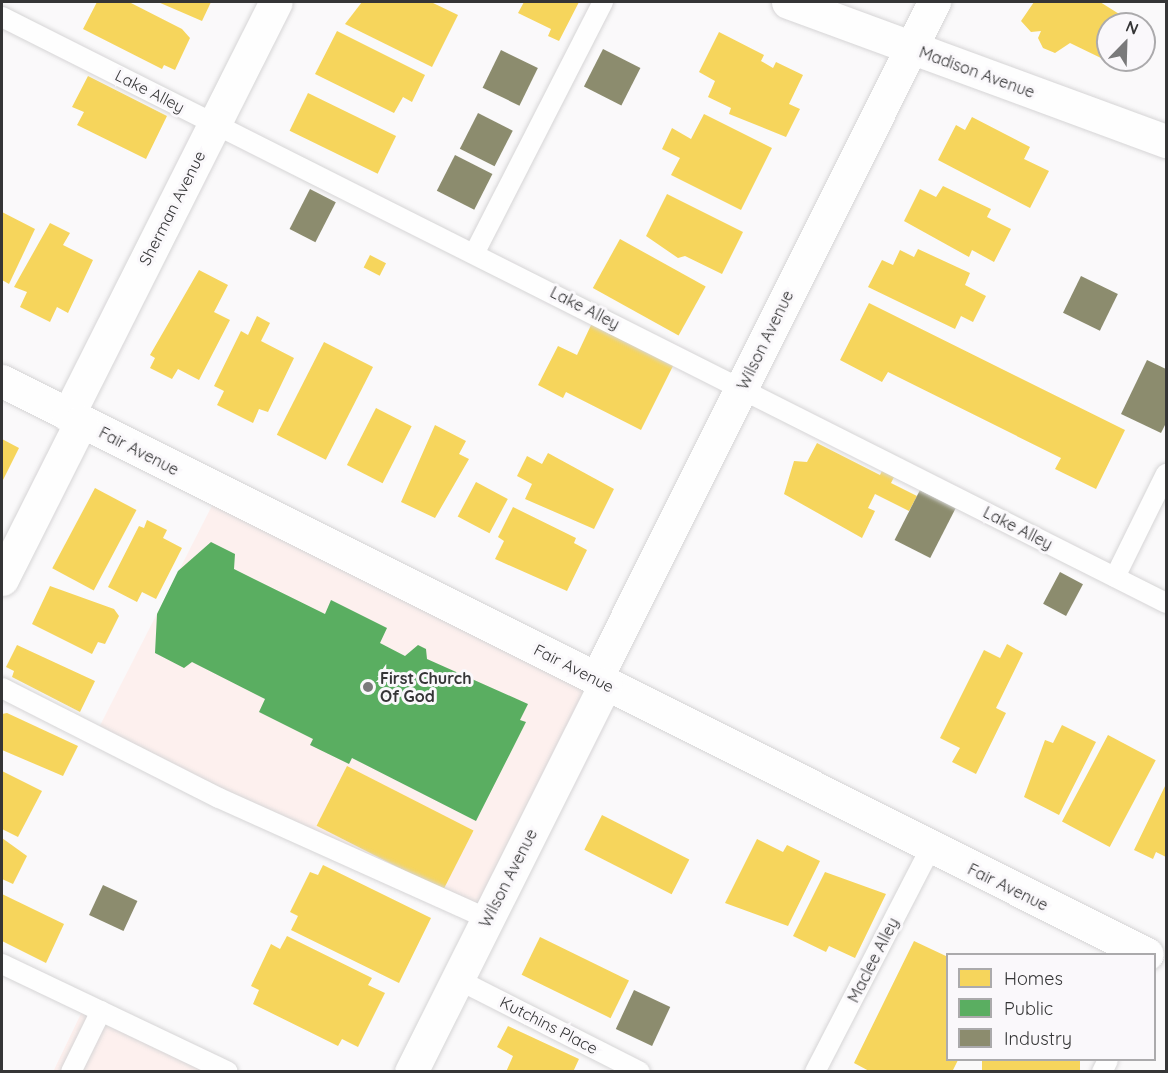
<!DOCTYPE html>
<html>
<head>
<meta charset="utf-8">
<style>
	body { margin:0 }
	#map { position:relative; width:1168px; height:1073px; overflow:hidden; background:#faf9fa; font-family:Quicksand,sans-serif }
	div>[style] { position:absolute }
	.commercial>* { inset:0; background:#fdf0ee; transform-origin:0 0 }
	.homes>* { inset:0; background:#f6d55c; transform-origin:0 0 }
	.public>* { inset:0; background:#5aae61 }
	.industry>* { inset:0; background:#8c8c6e; transform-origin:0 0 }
	.roads { filter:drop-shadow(0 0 2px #d6d5d6) drop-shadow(0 0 2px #d6d5d6) }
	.lane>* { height:20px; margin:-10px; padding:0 10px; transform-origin:10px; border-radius:10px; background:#fefefe }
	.street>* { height:33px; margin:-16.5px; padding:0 16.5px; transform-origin:16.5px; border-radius:16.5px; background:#fefefe }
	.dots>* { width:16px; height:16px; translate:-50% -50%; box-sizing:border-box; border:3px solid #faf8fb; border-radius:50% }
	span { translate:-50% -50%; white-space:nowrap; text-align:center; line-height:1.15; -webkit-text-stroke:6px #faf8fb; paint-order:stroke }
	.street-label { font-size:16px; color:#353536 }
	.poi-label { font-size:16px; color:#353536; font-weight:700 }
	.left { translate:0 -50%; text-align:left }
	.frame { position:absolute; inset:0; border:3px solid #353536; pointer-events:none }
	.legend { position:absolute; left:946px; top:953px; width:210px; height:108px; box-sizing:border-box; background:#faf8fb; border:2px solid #abaaac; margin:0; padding:8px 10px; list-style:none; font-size:18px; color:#353536 }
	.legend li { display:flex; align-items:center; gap:12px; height:30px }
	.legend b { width:30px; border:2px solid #abaaac }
	.north { position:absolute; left:1096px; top:12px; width:60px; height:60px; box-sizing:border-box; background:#faf8fb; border:2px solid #abaaac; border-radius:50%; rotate:23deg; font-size:16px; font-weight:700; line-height:24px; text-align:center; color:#353536 }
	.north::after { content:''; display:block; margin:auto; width:21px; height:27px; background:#7a7a7b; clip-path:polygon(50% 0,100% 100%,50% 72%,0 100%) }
</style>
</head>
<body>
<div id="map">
	<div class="commercial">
		<i style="left:222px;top:486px;width:434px;height:274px;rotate:27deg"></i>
		<i style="clip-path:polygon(89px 997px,235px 1072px,53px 1072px)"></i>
	</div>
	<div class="homes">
		<i style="clip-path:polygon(97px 2px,129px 2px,182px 29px,190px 38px,175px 70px,164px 65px,162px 69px,83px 29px)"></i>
		<i style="clip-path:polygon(158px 2px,211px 2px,202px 21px)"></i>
		<i style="clip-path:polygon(362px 2px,431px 2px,458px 15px,432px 67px,345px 24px)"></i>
		<i style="clip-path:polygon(524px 2px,579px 2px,559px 41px,548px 36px,551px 29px,518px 13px)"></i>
		<i style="clip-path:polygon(1034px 2px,1100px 2px,1124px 17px,1121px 24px,1108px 24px,1103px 59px,1070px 43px,1055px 53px,1043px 48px,1038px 38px,1041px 31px,1031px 32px,1021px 21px)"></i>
		<i style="clip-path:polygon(337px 31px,425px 75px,412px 102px,403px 97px,394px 113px,315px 74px)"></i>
		<i style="clip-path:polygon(719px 32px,764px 55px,761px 61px,773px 68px,776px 62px,803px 75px,789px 104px,800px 109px,786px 137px,729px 114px,731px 108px,708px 97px,715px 81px,699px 72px)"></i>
		<i style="clip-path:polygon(88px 76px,167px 116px,146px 159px,77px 125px,84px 112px,72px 107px)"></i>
		<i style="left:308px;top:93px;width:98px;height:42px;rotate:26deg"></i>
		<i style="clip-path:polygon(704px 114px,772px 148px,741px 210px,671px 175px,680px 158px,662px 149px,672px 128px,691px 139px)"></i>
		<i style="clip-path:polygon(972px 117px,1030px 147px,1024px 159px,1049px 171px,1030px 208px,938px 160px,956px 125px,965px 130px)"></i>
		<i style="clip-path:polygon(943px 186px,991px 209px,987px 217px,1011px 229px,994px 262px,972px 250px,969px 257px,904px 221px,920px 189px,936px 197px)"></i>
		<i style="clip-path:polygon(667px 194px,743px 232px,722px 274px,685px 256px,678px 258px,646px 236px)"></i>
		<i style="clip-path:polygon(2px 212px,35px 229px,9px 284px,2px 280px)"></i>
		<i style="clip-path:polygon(50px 223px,70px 233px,63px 245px,93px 260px,68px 313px,57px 307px,50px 322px,20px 307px,27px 292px,14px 287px)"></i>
		<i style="left:620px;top:239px;width:98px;height:56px;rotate:29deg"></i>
		<i style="clip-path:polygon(918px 249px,970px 273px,965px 285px,986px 296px,973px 322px,961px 316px,955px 329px,868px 287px,882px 260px,893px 265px,900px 250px,914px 257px)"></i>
		<i style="left:370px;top:255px;width:18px;height:14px;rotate:27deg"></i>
		<i style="clip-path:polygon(199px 270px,228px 285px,214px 312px,230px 320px,199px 380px,178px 369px,172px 379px,150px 368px,155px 358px,150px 355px)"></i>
		<i style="clip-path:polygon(869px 303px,1125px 430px,1096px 489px,1055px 469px,1061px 458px,888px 372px,882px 382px,840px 360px)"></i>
		<i style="clip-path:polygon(257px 316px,270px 323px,261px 341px,294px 358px,268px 412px,259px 409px,253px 423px,217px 405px,224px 391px,214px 386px,241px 331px,248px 335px)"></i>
		<i style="clip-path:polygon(592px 323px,674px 364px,641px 430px,566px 392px,563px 398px,538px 385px,558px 346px,577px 355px)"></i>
		<i style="left:324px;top:342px;width:55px;height:104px;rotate:27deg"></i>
		<i style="left:376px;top:408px;width:40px;height:64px;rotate:27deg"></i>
		<i style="clip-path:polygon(435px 425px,466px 441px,459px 454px,469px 459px,435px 518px,401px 502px)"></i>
		<i style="clip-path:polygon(2px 439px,19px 448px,2px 482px)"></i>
		<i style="clip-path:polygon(817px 443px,880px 475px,884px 467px,896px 473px,891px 483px,917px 496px,909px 511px,875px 494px,868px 508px,875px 511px,862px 538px,784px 494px,794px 461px,807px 462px)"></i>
		<i style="clip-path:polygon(548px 453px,614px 489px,594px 529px,525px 499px,532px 484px,517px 476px,527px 456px,542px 464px)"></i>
		<i style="left:476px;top:482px;width:36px;height:39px;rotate:28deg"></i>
		<i style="left:95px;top:488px;width:47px;height:91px;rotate:28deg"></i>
		<i style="clip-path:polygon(513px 507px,576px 538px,574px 543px,587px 550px,567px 591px,495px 559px,504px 541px,498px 537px)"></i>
		<i style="clip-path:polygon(147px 520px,167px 530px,163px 538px,182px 548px,156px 599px,142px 592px,137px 602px,108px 587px,139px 526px,144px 528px)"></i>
		<i style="clip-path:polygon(50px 586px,114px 609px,119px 616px,105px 644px,98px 642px,92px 654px,32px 624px)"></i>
		<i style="clip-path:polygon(1007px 644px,1023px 653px,996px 708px,1006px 713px,976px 774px,952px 762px,960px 748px,940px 738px,984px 650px,1000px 658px)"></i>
		<i style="clip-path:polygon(17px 645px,95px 681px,80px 712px,12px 677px,14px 671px,6px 667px)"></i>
		<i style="clip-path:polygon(7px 713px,78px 746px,63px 776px,2px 750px,2px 714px)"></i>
		<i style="clip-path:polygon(1062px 725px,1096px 742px,1059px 815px,1024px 797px,1045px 740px,1053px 743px)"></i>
		<i style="left:1108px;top:735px;width:54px;height:98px;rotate:28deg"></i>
		<i style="left:347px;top:766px;width:142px;height:67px;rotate:27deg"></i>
		<i style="clip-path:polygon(2px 771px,42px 791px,18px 837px,2px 829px)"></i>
		<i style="clip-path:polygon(1166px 784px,1166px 857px,1156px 852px,1153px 859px,1134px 850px)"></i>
		<i style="left:602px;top:815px;width:98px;height:39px;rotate:27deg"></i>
		<i style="clip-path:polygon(2px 838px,27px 856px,13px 884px,2px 879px)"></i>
		<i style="clip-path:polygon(757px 839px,783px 852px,787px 845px,820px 861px,788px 926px,725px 903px)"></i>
		<i style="clip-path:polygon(323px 865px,431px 918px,399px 983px,291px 930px,298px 916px,290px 912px,310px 872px,318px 875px)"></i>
		<i style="clip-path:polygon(825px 872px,886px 894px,855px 958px,829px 946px,826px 952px,793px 936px)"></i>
		<i style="clip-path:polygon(2px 894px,64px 924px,46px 963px,2px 941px)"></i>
		<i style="clip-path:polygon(287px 936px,372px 978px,368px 985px,385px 993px,358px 1047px,342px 1039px,338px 1046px,253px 1004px,259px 990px,251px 986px,271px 944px,280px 949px)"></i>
		<i style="left:540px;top:937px;width:99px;height:42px;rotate:26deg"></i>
		<i style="clip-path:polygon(914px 941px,948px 957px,948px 1060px,958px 1060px,952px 1072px,871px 1072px,854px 1063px)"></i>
		<i style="clip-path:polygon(508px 1026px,579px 1059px,573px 1072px,506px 1072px,513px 1056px,497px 1047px)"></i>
		<i style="left:982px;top:1060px;width:98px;height:13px"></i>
	</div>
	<div class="public">
		<i style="clip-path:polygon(211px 542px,235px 554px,234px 569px,325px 614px,331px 600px,387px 628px,380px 643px,405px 656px,418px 645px,426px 649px,427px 659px,528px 704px,520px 720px,526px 722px,476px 821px,352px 758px,349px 764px,310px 745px,313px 739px,259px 712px,265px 699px,192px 662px,184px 668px,155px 653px,157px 614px,178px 571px)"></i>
	</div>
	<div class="industry">
		<i style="left:603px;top:49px;width:42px;height:42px;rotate:27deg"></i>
		<i style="left:501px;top:50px;width:41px;height:42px;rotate:26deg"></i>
		<i style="left:478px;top:113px;width:39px;height:40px;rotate:27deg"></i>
		<i style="left:455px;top:155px;width:42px;height:40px;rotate:27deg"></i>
		<i style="left:310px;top:189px;width:29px;height:45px;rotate:27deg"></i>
		<i style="left:1081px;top:276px;width:41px;height:41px;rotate:26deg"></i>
		<i style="clip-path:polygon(1147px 360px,1166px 369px,1166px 423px,1161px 433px,1121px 414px)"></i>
		<i style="left:920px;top:490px;width:40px;height:56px;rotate:27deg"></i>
		<i style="left:1060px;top:572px;width:26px;height:36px;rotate:28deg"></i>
		<i style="left:103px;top:885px;width:38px;height:33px;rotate:25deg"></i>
		<i style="left:634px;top:990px;width:40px;height:43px;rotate:25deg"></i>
	</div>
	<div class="roads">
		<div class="lane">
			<i style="left:2px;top:17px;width:1303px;rotate:26.72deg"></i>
			<i style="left:475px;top:252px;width:281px;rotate:-62.9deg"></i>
			<i style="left:1115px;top:577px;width:115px;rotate:-63.7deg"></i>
			<i style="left:2px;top:688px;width:243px;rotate:26.9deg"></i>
			<i style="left:219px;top:798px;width:295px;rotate:24.2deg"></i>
			<i style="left:2px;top:964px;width:250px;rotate:25.5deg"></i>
			<i style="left:457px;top:979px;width:205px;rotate:26.9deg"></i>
			<i style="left:71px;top:1072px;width:68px;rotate:-63.8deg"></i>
			<i style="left:815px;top:1072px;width:251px;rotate:-62.7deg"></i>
			<i style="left:1102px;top:1072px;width:13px;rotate:-63deg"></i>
		</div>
		<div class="street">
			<i style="left:788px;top:2px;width:403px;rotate:20.2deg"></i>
			<i style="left:2px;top:381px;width:1280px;rotate:26.59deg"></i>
			<i style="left:68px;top:415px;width:462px;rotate:-63.3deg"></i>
			<i style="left:2px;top:579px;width:176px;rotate:-63.3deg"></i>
			<i style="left:596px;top:679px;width:757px;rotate:-63.47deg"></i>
			<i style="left:411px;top:1072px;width:434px;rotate:-63.4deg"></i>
		</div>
	</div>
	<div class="dots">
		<i style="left:368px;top:687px;background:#7a7a7b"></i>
	</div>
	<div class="street-label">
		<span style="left:977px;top:72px;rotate:20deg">Madison Avenue</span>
		<span style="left:150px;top:91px;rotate:27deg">Lake Alley</span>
		<span style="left:172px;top:208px;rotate:-63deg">Sherman Avenue</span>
		<span style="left:585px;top:308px;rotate:27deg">Lake Alley</span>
		<span style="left:765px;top:340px;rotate:-64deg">Wilson Avenue</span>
		<span style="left:139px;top:451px;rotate:27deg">Fair Avenue</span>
		<span style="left:1018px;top:528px;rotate:27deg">Lake Alley</span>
		<span style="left:574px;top:668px;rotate:27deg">Fair Avenue</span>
		<span style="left:508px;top:878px;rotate:-63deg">Wilson Avenue</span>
		<span style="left:1008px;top:887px;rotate:26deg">Fair Avenue</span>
		<span style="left:873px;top:960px;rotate:-63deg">Maclee Alley</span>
		<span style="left:549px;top:1025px;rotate:27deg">Kutchins Place</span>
	</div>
	<div class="poi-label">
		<span class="left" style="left:380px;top:687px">First Church<br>Of God</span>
	</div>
	<div class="frame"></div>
	<ul class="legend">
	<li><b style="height:16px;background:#f6d55c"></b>Homes</li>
	<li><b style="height:16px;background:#5aae61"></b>Public</li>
	<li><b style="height:16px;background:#8c8c6e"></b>Industry</li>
	</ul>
	<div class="north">N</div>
</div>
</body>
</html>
